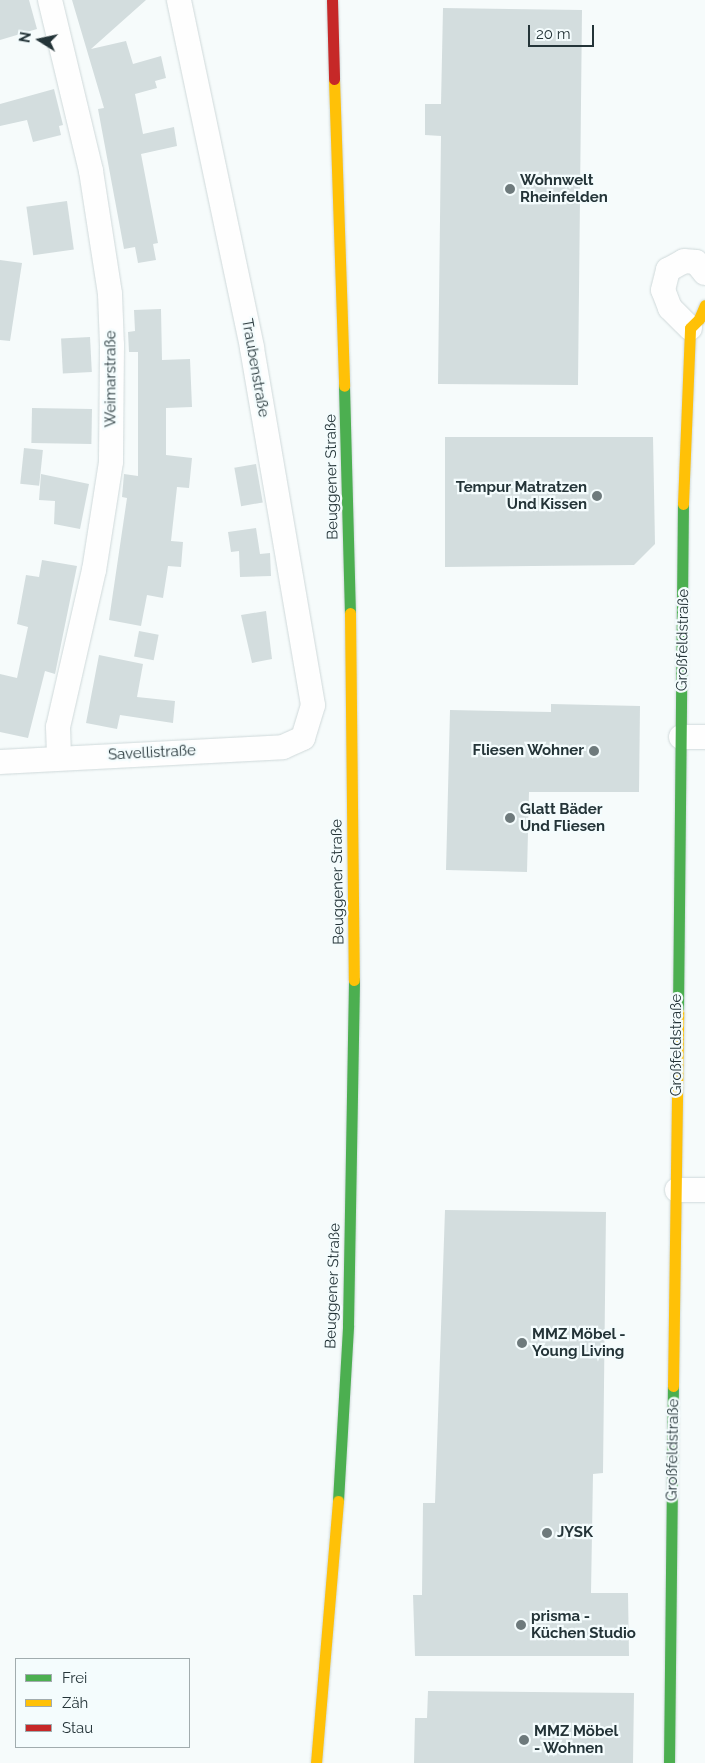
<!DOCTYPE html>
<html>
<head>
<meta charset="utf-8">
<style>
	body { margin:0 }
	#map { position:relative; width:705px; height:1763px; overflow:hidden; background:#f6fbfb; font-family:Raleway,sans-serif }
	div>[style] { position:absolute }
	.building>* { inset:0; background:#d3ddde; transform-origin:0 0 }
	.roads { filter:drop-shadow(0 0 1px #cfd9da) drop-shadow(0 0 1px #cfd9da) }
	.street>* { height:24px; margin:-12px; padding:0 12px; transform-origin:12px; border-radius:12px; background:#fefefe }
	.fast>* { height:11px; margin:-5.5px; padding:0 5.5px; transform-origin:5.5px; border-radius:5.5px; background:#4caf50 }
	.slow>* { height:11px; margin:-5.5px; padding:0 5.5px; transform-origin:5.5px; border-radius:5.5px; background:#ffc107 }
	.jam>* { height:11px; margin:-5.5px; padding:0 5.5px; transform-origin:5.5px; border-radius:5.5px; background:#c62828 }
	.dots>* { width:14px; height:14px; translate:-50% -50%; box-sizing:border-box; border:2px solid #f4fcfd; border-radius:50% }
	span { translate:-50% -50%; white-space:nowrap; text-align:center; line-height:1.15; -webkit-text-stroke:4.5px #f4fcfd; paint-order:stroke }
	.poi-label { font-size:15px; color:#243438; font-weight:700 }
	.left { translate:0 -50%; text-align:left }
	.right { translate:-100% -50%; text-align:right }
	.street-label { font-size:15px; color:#243438 }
	.legend { position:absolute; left:15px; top:1658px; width:175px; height:90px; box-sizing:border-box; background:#f4fcfd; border:1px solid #a1acae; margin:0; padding:6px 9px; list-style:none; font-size:15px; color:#243438 }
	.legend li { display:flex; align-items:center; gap:10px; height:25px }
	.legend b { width:25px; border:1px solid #a1acae }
	.north { position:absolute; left:15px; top:15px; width:50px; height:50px; -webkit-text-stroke:4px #f4fcfd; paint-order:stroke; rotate:280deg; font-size:14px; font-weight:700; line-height:20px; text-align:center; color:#243438 }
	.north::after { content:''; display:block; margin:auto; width:18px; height:22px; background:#243438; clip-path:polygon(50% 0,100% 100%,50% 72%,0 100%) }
	.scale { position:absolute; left:528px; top:25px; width:66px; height:22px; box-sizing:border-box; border:2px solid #243438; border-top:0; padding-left:6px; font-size:15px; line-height:18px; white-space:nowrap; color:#243438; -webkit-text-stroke:4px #f4fcfd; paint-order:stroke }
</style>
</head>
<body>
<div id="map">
	<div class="building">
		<i style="clip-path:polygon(0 0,29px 0,37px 29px,0 40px)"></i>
		<i style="clip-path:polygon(72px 0,146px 0,91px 49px,126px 41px,133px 64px,161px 56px,166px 78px,155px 81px,157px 88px,135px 94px,143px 134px,174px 127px,177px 146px,141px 154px,158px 243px,153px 244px,156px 260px,138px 263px,135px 247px,124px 249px,98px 109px,104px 108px)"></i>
		<i style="clip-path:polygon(443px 8px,582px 10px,578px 385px,438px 384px,441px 136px,425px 135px,425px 104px,441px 104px)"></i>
		<i style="clip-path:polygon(54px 89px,63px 125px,59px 126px,61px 135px,33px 142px,27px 120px,0 126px,0 104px)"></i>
		<i style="left:67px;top:201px;width:49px;height:41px;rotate:82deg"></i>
		<i style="clip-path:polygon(0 260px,22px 263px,10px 341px,0 340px)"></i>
		<i style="clip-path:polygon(161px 309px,162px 360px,190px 359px,192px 407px,166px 408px,166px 455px,192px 458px,189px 488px,177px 487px,171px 541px,183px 542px,181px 567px,168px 566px,163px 598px,147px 595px,141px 626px,109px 620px,127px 498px,122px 497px,124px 474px,138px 476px,138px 352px,129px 352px,128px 332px,135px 331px,134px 310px)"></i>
		<i style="left:90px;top:337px;width:35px;height:29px;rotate:87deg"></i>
		<i style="left:32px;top:408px;width:60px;height:35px;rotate:1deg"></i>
		<i style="clip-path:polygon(445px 437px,653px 437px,655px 544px,634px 565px,445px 567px)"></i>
		<i style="left:24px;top:448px;width:19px;height:36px;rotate:6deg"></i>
		<i style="left:256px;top:464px;width:39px;height:22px;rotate:80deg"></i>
		<i style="clip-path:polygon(41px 474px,89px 484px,80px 529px,54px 524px,55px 501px,39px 500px)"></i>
		<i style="clip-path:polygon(256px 528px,260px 554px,270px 553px,271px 576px,240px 577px,239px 551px,231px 552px,228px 532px)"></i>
		<i style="clip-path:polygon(42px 560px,77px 566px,55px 674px,45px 671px,28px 738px,0 732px,0 674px,17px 678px,28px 627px,17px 624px,26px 575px,39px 577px)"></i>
		<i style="clip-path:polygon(266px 611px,272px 659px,252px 663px,241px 615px)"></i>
		<i style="left:139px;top:631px;width:20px;height:26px;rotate:11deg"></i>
		<i style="clip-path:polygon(99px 655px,143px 664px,137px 697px,175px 701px,173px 723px,120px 715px,117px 729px,86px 723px)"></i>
		<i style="clip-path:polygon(551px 704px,640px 706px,639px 792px,529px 792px,527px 872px,446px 870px,450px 710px,551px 712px)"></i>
		<i style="clip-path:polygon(445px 1210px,606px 1212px,603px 1473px,593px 1474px,591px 1593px,628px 1593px,629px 1656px,415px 1656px,413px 1595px,422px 1595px,423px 1503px,435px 1503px)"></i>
		<i style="clip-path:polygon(428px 1691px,634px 1693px,633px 1763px,414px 1763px,415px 1718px,427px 1718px)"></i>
	</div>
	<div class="roads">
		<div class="street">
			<i style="left:50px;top:0;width:176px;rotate:76.5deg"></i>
			<i style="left:91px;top:171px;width:124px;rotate:81.2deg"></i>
			<i style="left:110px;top:294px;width:51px;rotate:87.8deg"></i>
			<i style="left:112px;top:345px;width:117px;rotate:90.5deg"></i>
			<i style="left:111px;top:462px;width:109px;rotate:98.9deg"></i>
			<i style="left:94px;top:570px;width:161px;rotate:102.9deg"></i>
			<i style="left:58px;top:727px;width:31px;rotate:88deg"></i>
			<i style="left:690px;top:328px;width:28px;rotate:-135deg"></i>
			<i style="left:670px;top:308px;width:19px;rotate:-111deg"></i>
			<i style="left:663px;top:290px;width:21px;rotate:-76deg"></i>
			<i style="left:668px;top:270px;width:18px;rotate:-29deg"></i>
			<i style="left:684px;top:261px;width:12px;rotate:5deg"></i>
			<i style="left:696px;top:262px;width:14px;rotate:51deg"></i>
			<i style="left:681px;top:737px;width:24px"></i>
			<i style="left:0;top:762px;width:283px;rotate:-3deg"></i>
			<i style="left:283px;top:747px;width:22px;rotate:-24deg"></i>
			<i style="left:303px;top:738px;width:34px;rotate:-73deg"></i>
			<i style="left:313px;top:705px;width:363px;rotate:-99.7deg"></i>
			<i style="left:252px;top:347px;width:355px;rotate:-101.9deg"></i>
			<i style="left:677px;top:1190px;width:28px"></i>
		</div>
		<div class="fast">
			<i style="left:344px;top:386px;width:227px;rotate:88.5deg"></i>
			<i style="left:678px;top:1012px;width:508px;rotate:-89.44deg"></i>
			<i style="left:338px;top:1501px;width:176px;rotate:-86.7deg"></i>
			<i style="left:348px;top:1325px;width:345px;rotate:-89deg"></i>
			<i style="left:669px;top:1763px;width:377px;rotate:-89.4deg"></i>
		</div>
		<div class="slow">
			<i style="left:334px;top:79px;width:307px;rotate:88.1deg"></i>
			<i style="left:683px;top:504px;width:176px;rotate:-87.7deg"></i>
			<i style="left:690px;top:328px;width:13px;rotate:-45deg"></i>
			<i style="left:699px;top:319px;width:15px;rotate:-67deg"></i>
			<i style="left:350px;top:613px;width:367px;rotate:89.4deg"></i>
			<i style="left:673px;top:1386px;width:374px;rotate:-89.2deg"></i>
			<i style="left:316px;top:1763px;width:263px;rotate:-85.2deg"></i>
		</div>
		<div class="jam">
			<i style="left:332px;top:0;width:79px;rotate:88.5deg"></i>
		</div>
	</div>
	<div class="dots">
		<i style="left:510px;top:189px;background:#6e7a7c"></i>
		<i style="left:597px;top:496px;background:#6e7a7c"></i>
		<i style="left:594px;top:751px;background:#6e7a7c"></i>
		<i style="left:510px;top:818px;background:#6e7a7c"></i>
		<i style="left:522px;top:1343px;background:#6e7a7c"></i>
		<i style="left:547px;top:1533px;background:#6e7a7c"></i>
		<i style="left:521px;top:1625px;background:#6e7a7c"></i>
		<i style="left:524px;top:1740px;background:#6e7a7c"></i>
	</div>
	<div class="poi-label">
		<span class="left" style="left:520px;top:189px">Wohnwelt<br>Rheinfelden</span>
		<span class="right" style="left:587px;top:496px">Tempur Matratzen<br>Und Kissen</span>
		<span class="right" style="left:584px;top:751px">Fliesen Wohner</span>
		<span class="left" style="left:520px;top:818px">Glatt Bäder<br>Und Fliesen</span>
		<span class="left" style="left:532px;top:1343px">MMZ Möbel -<br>Young Living</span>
		<span class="left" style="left:557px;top:1533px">JYSK</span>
		<span class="left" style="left:531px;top:1625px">prisma -<br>Küchen Studio</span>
		<span class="left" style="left:534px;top:1740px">MMZ Möbel<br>- Wohnen</span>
	</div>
	<div class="street-label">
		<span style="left:255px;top:368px;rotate:80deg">Traubenstraße</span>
		<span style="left:111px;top:379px;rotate:-90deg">Weimarstraße</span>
		<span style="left:332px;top:477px;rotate:-91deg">Beuggener Straße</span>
		<span style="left:683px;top:640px;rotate:-89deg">Großfeldstraße</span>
		<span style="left:152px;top:753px;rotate:-3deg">Savellistraße</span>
		<span style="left:338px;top:882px;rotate:-91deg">Beuggener Straße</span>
		<span style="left:677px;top:1045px;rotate:-90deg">Großfeldstraße</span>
		<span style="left:333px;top:1286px;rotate:-88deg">Beuggener Straße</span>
		<span style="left:673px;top:1450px;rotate:-89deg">Großfeldstraße</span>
	</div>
	<ul class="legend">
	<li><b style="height:6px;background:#4caf50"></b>Frei</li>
	<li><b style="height:6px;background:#ffc107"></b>Zäh</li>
	<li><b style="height:6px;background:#c62828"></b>Stau</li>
	</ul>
	<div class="north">N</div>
	<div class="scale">20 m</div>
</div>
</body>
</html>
